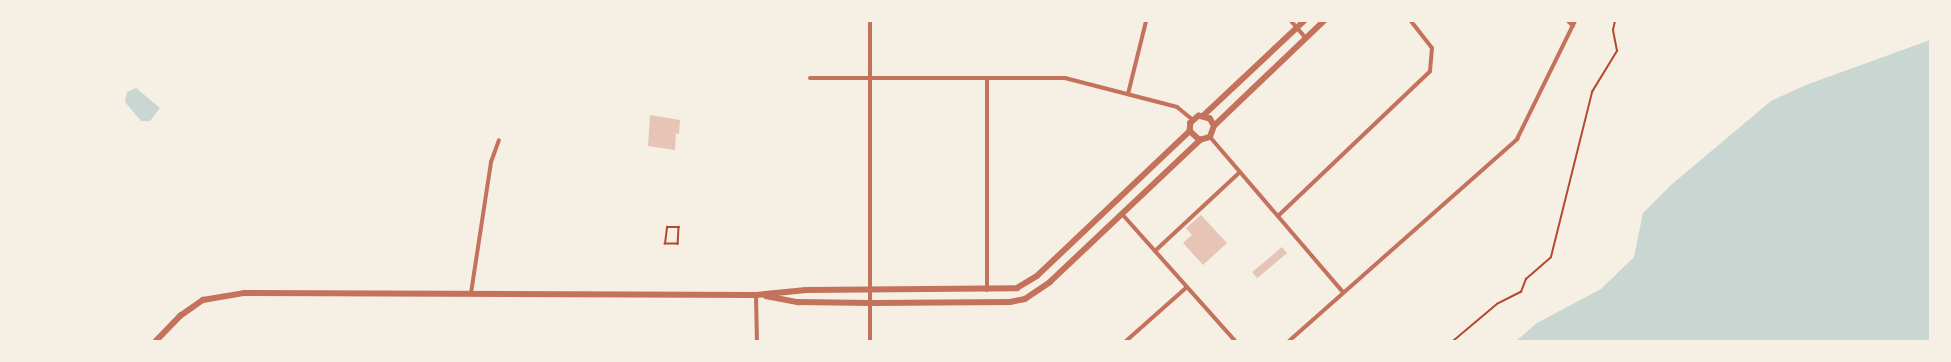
<!DOCTYPE html>
<html>
<head>
<meta charset="utf-8">
<style>
	body { margin:0 }
	#map { position:relative; width:1951px; height:362px; overflow:hidden; background:#f6efe4; font-family:"Times New Roman",serif }
	div>[style] { position:absolute }
	.water>* { inset:0; background:#c9d6d2 }
	.building>* { inset:0; background:#e6c5b7; transform-origin:0 0 }
	.path>* { height:1.5px; margin:-0.75px; padding:0 0.75px; transform-origin:0.75px; border-radius:0.75px; background:#b5482f }
	.minor>* { height:4px; margin:-2px; padding:0 2px; transform-origin:2px; border-radius:2px; background:#c5725c }
	.tertiary>* { height:5.5px; margin:-2.75px; padding:0 2.75px; transform-origin:2.75px; border-radius:2.75px; background:#c5725c }
	span { translate:-50% -50%; white-space:nowrap; text-align:center; line-height:1.15; -webkit-text-stroke:4px #f6efe4; paint-order:stroke }
	.frame { position:absolute; inset:0; border:22px solid #f6efe4; pointer-events:none }
</style>
</head>
<body>
<div id="map">
	<div class="water">
		<i style="clip-path:polygon(1930px 40px,1930px 341px,1516px 341px,1537px 323px,1601px 289px,1634px 257px,1643px 213px,1671px 185px,1771px 101px,1806px 85px)"></i>
		<i style="clip-path:polygon(136px 88px,160px 108px,150px 121px,141px 121px,125px 102px,127px 92px)"></i>
	</div>
	<div class="building">
		<i style="clip-path:polygon(650px 115px,680px 120px,679px 134px,671px 133px,676px 134px,675px 150px,648px 146px)"></i>
		<i style="clip-path:polygon(1201px 215px,1227px 243px,1203px 265px,1183px 243px,1192px 235px,1186px 228px)"></i>
		<i style="left:1282px;top:247px;width:8px;height:39px;rotate:50deg"></i>
	</div>
	<div class="path">
		<i style="left:667px;top:227px;width:12px"></i>
		<i style="left:679px;top:227px;width:17px;rotate:93deg"></i>
		<i style="left:678px;top:244px;width:13px;rotate:180deg"></i>
		<i style="left:665px;top:244px;width:17px;rotate:-83deg"></i>
		<i style="left:1453px;top:341px;width:57px;rotate:-40.1deg"></i>
		<i style="left:1497px;top:304px;width:27px;rotate:-27deg"></i>
		<i style="left:1521px;top:292px;width:14px;rotate:-69deg"></i>
		<i style="left:1526px;top:279px;width:33px;rotate:-41deg"></i>
		<i style="left:1551px;top:257px;width:170px;rotate:-76deg"></i>
		<i style="left:1592px;top:92px;width:48px;rotate:-58.6deg"></i>
		<i style="left:1617px;top:51px;width:21px;rotate:-101deg"></i>
		<i style="left:1613px;top:30px;width:9px;rotate:-77deg"></i>
	</div>
	<div class="minor">
		<i style="left:870px;top:21px;width:320px;rotate:90deg"></i>
		<i style="left:1291px;top:21px;width:23px;rotate:49deg"></i>
		<i style="left:1568px;top:21px;width:7px;rotate:45deg"></i>
		<i style="left:810px;top:78px;width:255px"></i>
		<i style="left:1065px;top:78px;width:116px;rotate:14.5deg"></i>
		<i style="left:1177px;top:107px;width:21px;rotate:39deg"></i>
		<i style="left:1128px;top:94px;width:75px;rotate:-76.1deg"></i>
		<i style="left:1210px;top:137px;width:204px;rotate:49.4deg"></i>
		<i style="left:1122px;top:214px;width:170px;rotate:48.3deg"></i>
		<i style="left:1278px;top:216px;width:210px;rotate:-43.6deg"></i>
		<i style="left:1430px;top:71px;width:23px;rotate:-85deg"></i>
		<i style="left:1432px;top:48px;width:34px;rotate:-128deg"></i>
		<i style="left:1155px;top:251px;width:116px;rotate:-42.9deg"></i>
		<i style="left:987px;top:290px;width:212px;rotate:-90deg"></i>
		<i style="left:471px;top:293px;width:133px;rotate:-81.3deg"></i>
		<i style="left:491px;top:162px;width:23px;rotate:-70deg"></i>
		<i style="left:756px;top:295px;width:46px;rotate:88.8deg"></i>
		<i style="left:1126px;top:341px;width:81px;rotate:-41.5deg"></i>
		<i style="left:1289px;top:341px;width:305px;rotate:-41.5deg"></i>
		<i style="left:1517px;top:139px;width:131px;rotate:-63.8deg"></i>
	</div>
	<div class="tertiary">
		<i style="left:1203px;top:116px;width:139px;rotate:-43.2deg"></i>
		<i style="left:1214px;top:126px;width:8px;rotate:-120deg"></i>
		<i style="left:1210px;top:119px;width:11px;rotate:-165deg"></i>
		<i style="left:1199px;top:116px;width:11px;rotate:139deg"></i>
		<i style="left:1191px;top:123px;width:8px;rotate:97deg"></i>
		<i style="left:1190px;top:131px;width:13px;rotate:42deg"></i>
		<i style="left:1200px;top:140px;width:10px;rotate:-17deg"></i>
		<i style="left:1210px;top:137px;width:12px;rotate:-70deg"></i>
		<i style="left:1214px;top:126px;width:152px;rotate:-43.7deg"></i>
		<i style="left:766px;top:296px;width:33px;rotate:11deg"></i>
		<i style="left:798px;top:302px;width:73px;rotate:0.8deg"></i>
		<i style="left:871px;top:303px;width:139px;rotate:-0.4deg"></i>
		<i style="left:1010px;top:302px;width:15px;rotate:-11deg"></i>
		<i style="left:1025px;top:299px;width:30px;rotate:-34deg"></i>
		<i style="left:1050px;top:282px;width:207px;rotate:-43.4deg"></i>
		<i style="left:156px;top:341px;width:35px;rotate:-46deg"></i>
		<i style="left:180px;top:316px;width:28px;rotate:-35deg"></i>
		<i style="left:203px;top:300px;width:42px;rotate:-9.7deg"></i>
		<i style="left:244px;top:293px;width:512px;rotate:0.22deg"></i>
		<i style="left:756px;top:295px;width:50px;rotate:-5.7deg"></i>
		<i style="left:806px;top:290px;width:211px;rotate:-0.5deg"></i>
		<i style="left:1017px;top:288px;width:23px;rotate:-31deg"></i>
		<i style="left:1037px;top:276px;width:211px;rotate:-43.5deg"></i>
	</div>
	<div class="frame"></div>
</div>
</body>
</html>
